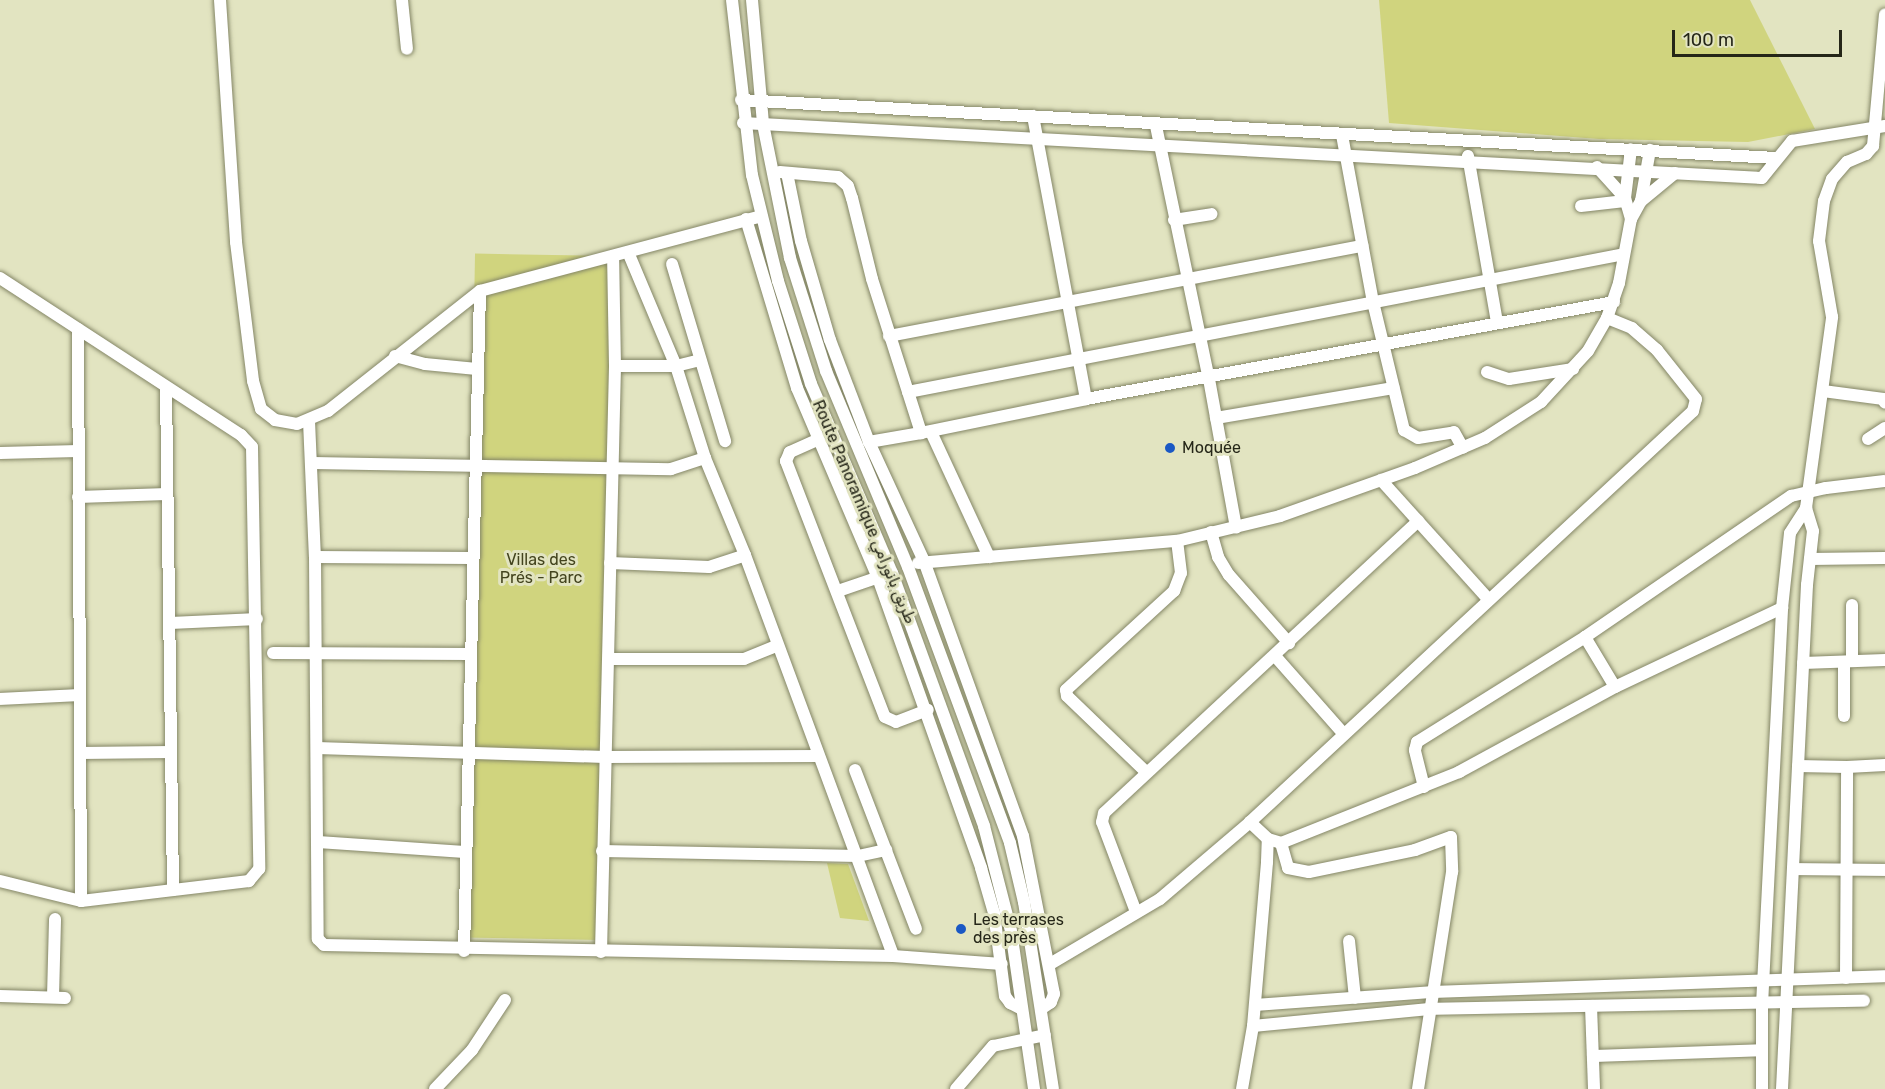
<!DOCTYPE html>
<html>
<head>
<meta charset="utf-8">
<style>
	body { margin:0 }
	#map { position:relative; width:1885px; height:1089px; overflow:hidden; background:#e2e4c1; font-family:Rubik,Cairo,sans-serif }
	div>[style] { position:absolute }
	.green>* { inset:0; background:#d0d47e; transform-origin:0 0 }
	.roads { filter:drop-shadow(0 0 2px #848666) drop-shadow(0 0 2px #848666) }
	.minor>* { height:12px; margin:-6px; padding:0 6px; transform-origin:6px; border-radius:6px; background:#fff }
	.dots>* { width:16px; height:16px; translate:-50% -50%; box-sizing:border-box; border:3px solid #e2e4c1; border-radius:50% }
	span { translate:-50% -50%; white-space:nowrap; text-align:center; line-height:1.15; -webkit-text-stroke:6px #e2e4c1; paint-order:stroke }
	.poi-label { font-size:16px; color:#252618 }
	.left { translate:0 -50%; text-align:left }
	.street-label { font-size:16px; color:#252618 }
	.park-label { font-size:16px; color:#43441e }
	.scale { position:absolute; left:1672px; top:30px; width:170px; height:27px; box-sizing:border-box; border:3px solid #252618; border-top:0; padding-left:8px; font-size:18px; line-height:21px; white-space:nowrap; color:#252618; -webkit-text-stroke:4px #e2e4c1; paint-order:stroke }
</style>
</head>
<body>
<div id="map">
	<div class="green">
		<i style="clip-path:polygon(1379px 0,1750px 0,1815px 129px,1748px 142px,1599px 139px,1389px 123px)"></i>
		<i style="left:613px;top:256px;width:684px;height:138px;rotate:91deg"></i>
		<i style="clip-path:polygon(827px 863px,848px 864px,869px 921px,840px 918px)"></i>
	</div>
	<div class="roads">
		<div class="minor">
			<i style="left:220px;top:0;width:243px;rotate:86.2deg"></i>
			<i style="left:236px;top:242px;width:140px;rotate:83deg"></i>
			<i style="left:253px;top:381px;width:29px;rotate:74deg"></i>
			<i style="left:261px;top:409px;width:18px;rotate:38deg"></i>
			<i style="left:275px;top:420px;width:22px;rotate:10deg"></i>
			<i style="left:297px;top:424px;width:34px;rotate:-23deg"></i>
			<i style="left:328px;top:411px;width:194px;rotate:-38.3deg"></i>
			<i style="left:480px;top:291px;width:291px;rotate:-14.9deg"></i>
			<i style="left:402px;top:0;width:49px;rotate:84.2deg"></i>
			<i style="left:732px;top:0;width:176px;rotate:83.5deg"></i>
			<i style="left:752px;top:175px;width:109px;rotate:76.2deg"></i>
			<i style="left:778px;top:281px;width:108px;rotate:72.2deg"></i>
			<i style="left:811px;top:384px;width:206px;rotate:66.8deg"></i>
			<i style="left:892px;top:573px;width:269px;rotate:70deg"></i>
			<i style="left:984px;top:826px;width:108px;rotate:75.6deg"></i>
			<i style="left:1011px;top:931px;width:160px;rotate:81.7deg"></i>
			<i style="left:752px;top:0;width:124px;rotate:84.9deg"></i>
			<i style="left:763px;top:124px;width:137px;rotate:78.6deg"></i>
			<i style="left:790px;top:258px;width:119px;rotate:72.3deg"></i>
			<i style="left:826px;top:371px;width:212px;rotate:67.3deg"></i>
			<i style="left:908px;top:567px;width:294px;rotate:69.7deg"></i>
			<i style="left:1010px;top:843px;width:61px;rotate:76.7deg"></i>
			<i style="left:1024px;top:902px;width:189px;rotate:81.2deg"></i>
			<i style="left:741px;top:100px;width:1036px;rotate:3.21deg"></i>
			<i style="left:1033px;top:116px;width:288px;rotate:79.4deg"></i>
			<i style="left:743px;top:123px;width:1020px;rotate:3.09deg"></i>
			<i style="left:1762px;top:178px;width:48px;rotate:-51deg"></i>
			<i style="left:1792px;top:141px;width:94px;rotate:-9.2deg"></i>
			<i style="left:1156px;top:126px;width:258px;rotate:78.2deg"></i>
			<i style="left:1209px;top:379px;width:151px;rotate:79.7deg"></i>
			<i style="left:1342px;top:135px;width:170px;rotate:79.5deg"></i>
			<i style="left:1373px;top:302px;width:132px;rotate:76.4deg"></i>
			<i style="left:1404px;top:430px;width:16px;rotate:30deg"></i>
			<i style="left:1418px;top:438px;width:36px;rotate:-9deg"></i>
			<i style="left:1454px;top:432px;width:18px;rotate:61deg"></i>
			<i style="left:1468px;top:156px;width:169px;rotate:80.1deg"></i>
			<i style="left:1597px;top:167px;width:42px;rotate:47.9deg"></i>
			<i style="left:1625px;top:198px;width:22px;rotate:74deg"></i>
			<i style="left:780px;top:172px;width:58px;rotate:4.9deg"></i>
			<i style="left:838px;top:177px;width:13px;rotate:42deg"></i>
			<i style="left:848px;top:186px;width:13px;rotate:72deg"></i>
			<i style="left:852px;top:198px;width:83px;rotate:76.1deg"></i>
			<i style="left:872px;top:279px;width:162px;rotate:72.3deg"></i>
			<i style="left:921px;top:433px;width:53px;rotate:170.2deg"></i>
			<i style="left:787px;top:173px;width:69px;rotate:78.4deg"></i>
			<i style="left:801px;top:241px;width:103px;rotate:73.7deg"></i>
			<i style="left:830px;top:340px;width:109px;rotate:69.1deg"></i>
			<i style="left:869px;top:442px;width:131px;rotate:65.2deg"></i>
			<i style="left:924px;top:561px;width:292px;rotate:70.2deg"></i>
			<i style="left:1023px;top:836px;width:161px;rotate:78.9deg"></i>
			<i style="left:1054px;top:994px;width:9px;rotate:111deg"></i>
			<i style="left:1051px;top:1002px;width:12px;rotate:145deg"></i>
			<i style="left:1625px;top:198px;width:49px;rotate:-83deg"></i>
			<i style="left:1641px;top:201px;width:52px;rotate:-80deg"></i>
			<i style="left:1581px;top:206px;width:44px;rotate:-6.5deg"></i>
			<i style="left:746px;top:219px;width:177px;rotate:73.2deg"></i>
			<i style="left:797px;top:388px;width:207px;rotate:66.9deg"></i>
			<i style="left:878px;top:578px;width:308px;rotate:70.4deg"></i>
			<i style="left:981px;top:868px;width:47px;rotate:73.9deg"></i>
			<i style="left:994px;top:913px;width:84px;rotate:82.5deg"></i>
			<i style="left:1005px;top:996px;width:9px;rotate:54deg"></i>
			<i style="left:1010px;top:1003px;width:13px;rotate:27deg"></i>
			<i style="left:1174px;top:220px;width:38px;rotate:-9deg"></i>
			<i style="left:628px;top:252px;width:124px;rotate:67.2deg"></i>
			<i style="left:676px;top:366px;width:96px;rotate:72.5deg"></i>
			<i style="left:705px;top:458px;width:105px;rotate:67.6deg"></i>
			<i style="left:745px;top:555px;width:427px;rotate:69.7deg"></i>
			<i style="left:672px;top:264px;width:185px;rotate:73.3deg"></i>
			<i style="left:0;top:278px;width:288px;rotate:33.1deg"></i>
			<i style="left:241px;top:435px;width:16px;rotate:47deg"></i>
			<i style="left:252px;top:447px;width:422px;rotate:89deg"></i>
			<i style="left:259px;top:869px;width:16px;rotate:130deg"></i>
			<i style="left:249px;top:881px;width:169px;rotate:173.2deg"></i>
			<i style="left:81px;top:901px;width:83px;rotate:-166.1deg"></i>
			<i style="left:78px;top:329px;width:572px;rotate:89.7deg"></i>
			<i style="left:889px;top:336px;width:482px;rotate:-10.8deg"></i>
			<i style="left:395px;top:356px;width:31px;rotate:15deg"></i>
			<i style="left:425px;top:364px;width:52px;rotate:5.5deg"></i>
			<i style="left:615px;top:366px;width:61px"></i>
			<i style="left:676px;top:366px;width:25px;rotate:-14deg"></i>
			<i style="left:1487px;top:372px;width:23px;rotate:18deg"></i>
			<i style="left:1509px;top:379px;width:65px;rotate:-8.9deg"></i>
			<i style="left:166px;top:388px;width:502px;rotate:89.2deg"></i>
			<i style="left:1823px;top:391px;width:61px;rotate:7.6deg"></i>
			<i style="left:1883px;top:399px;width:4px;rotate:63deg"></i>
			<i style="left:908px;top:392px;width:729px;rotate:-10.91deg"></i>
			<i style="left:1216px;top:418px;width:180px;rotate:-9.6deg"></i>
			<i style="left:309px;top:421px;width:136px;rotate:87.5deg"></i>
			<i style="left:315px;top:557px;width:382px;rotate:89.6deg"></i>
			<i style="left:318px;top:939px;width:8px;rotate:45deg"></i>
			<i style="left:324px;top:945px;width:569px;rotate:1.11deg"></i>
			<i style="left:893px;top:956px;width:109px;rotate:4.2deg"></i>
			<i style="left:931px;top:432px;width:138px;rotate:65.1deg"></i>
			<i style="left:921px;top:433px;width:168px;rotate:-11.6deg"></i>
			<i style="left:1086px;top:399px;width:537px;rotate:-10.41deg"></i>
			<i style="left:1868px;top:439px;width:20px;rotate:-33deg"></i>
			<i style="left:817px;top:440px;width:30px;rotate:156deg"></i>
			<i style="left:790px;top:452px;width:10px;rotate:114deg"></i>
			<i style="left:786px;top:461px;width:274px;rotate:68.9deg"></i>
			<i style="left:885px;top:717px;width:12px;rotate:24deg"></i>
			<i style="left:896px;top:722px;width:34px;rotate:-21deg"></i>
			<i style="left:0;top:453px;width:78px;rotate:-1.5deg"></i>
			<i style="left:313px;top:463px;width:358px;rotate:1deg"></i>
			<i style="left:671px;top:469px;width:36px;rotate:-18deg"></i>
			<i style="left:1381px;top:480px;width:160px;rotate:48deg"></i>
			<i style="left:78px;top:497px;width:89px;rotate:-1.9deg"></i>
			<i style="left:1211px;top:532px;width:26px;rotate:74deg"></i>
			<i style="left:1218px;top:557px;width:21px;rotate:59deg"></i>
			<i style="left:1229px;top:575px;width:91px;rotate:48.6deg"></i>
			<i style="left:315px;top:557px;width:157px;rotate:0.4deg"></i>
			<i style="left:1810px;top:559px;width:75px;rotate:-0.8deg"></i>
			<i style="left:610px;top:563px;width:99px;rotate:2.3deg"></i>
			<i style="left:709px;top:567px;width:38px;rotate:-18deg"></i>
			<i style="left:918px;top:563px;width:260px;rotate:-4.9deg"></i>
			<i style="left:838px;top:591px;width:50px;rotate:-18.8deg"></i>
			<i style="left:1852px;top:605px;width:56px;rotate:90deg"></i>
			<i style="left:171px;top:623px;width:86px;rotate:-2.7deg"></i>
			<i style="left:1585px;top:637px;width:58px;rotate:59deg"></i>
			<i style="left:1615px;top:687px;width:185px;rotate:-25.3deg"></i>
			<i style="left:273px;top:653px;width:196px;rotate:0.3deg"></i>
			<i style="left:1275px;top:656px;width:103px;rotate:48.6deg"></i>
			<i style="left:609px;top:659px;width:135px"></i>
			<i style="left:744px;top:659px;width:35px;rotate:-22deg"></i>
			<i style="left:1844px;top:662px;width:54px;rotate:90deg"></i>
			<i style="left:1803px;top:663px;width:82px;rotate:-2.1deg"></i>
			<i style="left:0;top:699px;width:79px;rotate:-2.9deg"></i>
			<i style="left:317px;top:748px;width:288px;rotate:1.8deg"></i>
			<i style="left:605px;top:757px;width:213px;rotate:-0.3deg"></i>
			<i style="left:80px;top:753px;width:91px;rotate:-0.6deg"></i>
			<i style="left:1798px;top:766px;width:49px;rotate:1.2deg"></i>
			<i style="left:855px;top:770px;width:170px;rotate:69deg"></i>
			<i style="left:1145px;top:771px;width:108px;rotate:-136.1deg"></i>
			<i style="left:1067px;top:696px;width:6px;rotate:-99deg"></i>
			<i style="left:1066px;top:690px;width:147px;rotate:-42.5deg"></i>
			<i style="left:1174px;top:591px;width:19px;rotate:-69deg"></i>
			<i style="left:1181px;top:573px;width:32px;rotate:-97deg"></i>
			<i style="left:1177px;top:541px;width:106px;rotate:-13.6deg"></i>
			<i style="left:1280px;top:516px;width:143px;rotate:-19.6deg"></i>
			<i style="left:1415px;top:468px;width:76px;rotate:-23.2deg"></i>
			<i style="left:1485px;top:438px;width:67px;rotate:-32.7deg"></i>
			<i style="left:1541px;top:402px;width:69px;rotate:-47.3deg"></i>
			<i style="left:1588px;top:351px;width:38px;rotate:-60deg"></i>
			<i style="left:1607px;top:318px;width:37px;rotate:-71deg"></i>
			<i style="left:1619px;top:283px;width:65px;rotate:-79.4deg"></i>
			<i style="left:1631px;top:219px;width:21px;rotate:-61deg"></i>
			<i style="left:1641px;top:201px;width:44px;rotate:-39.5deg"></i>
			<i style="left:1424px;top:787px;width:38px;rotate:-104deg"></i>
			<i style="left:1415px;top:750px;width:8px;rotate:-76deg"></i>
			<i style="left:1417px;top:742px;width:198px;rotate:-32deg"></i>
			<i style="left:1585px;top:637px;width:250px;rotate:-34.4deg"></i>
			<i style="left:1791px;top:496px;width:36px;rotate:-13deg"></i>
			<i style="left:1826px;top:488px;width:59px;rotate:-6.8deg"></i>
			<i style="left:1268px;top:839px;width:14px;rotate:17deg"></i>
			<i style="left:1281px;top:843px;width:192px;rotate:-21.7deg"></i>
			<i style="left:1459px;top:772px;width:178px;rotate:-28.6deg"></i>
			<i style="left:318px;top:842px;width:147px;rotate:3.9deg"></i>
			<i style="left:1281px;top:843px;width:26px;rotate:74deg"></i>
			<i style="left:1288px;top:868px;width:21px;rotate:11deg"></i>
			<i style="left:1309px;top:872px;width:108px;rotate:-11.7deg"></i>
			<i style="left:1415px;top:850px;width:38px;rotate:-20deg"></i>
			<i style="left:1451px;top:837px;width:35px;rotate:88deg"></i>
			<i style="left:1452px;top:872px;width:220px;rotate:98.9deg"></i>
			<i style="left:602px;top:851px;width:256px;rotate:1.1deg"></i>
			<i style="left:858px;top:856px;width:29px;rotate:-12deg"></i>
			<i style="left:1793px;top:869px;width:92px;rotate:0.6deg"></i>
			<i style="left:1136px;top:912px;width:96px;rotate:-110.7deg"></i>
			<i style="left:1102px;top:822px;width:9px;rotate:-77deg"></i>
			<i style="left:1104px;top:813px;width:429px;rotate:-42.9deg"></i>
			<i style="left:1349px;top:941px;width:57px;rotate:84deg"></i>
			<i style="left:464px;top:951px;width:660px;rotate:-88.61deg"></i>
			<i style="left:601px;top:952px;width:586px;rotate:-88.63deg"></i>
			<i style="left:615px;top:366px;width:110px;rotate:-91deg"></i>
			<i style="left:1050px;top:964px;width:128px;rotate:-30.6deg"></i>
			<i style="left:1160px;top:899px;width:118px;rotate:-40.5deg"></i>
			<i style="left:1250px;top:822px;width:604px;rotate:-42.85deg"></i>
			<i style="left:1693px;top:411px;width:12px;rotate:-76deg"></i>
			<i style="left:1696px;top:399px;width:63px;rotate:-128.5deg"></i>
			<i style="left:1657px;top:350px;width:33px;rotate:-139deg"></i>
			<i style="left:1632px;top:328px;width:27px;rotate:-158deg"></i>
			<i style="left:1846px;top:978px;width:211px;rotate:-89.7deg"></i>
			<i style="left:1847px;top:767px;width:38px;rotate:-3deg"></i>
			<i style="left:0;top:996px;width:65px;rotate:1.8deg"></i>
			<i style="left:53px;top:997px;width:78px;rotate:-88.5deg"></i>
			<i style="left:1255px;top:1005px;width:176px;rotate:-4.2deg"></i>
			<i style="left:1431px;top:992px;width:454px;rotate:-2deg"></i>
			<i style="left:1591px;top:1006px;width:83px;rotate:87.9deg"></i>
			<i style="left:1253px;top:1026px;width:177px;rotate:-5.5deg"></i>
			<i style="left:1429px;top:1009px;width:435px;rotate:-1.1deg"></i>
			<i style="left:1593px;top:1056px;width:169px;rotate:-2deg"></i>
			<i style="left:435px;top:1089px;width:54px;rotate:-46.5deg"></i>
			<i style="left:472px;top:1050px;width:60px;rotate:-56.6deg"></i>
			<i style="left:956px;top:1089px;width:57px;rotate:-49.3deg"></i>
			<i style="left:993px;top:1046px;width:53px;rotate:-11.9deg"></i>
			<i style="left:1242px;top:1089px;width:64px;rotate:-80.1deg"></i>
			<i style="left:1253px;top:1026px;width:165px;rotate:-85.1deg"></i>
			<i style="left:1267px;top:862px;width:23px;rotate:-88deg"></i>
			<i style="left:1268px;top:839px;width:25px;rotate:-137deg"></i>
			<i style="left:1762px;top:1089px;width:84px;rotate:-90deg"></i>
			<i style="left:1762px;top:1005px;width:398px;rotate:-87.1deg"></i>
			<i style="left:1782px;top:608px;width:75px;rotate:-83.9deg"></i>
			<i style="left:1790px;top:533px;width:30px;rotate:-57deg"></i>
			<i style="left:1782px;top:1089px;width:505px;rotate:-87.16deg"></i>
			<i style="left:1807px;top:585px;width:54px;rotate:-83.7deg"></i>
			<i style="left:1813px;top:531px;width:24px;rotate:-107deg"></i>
			<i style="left:1806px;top:508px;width:193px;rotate:-82.2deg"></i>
			<i style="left:1832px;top:317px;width:77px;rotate:-99.7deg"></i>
			<i style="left:1819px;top:241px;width:40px;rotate:-82.9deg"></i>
			<i style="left:1824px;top:201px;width:23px;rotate:-70deg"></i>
			<i style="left:1832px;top:179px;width:23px;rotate:-49deg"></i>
			<i style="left:1847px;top:162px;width:21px;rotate:-23deg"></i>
			<i style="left:1866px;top:154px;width:11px;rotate:-49deg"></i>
			<i style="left:1873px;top:146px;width:132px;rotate:-84.8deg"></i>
		</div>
	</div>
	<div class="dots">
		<i style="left:1170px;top:448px;background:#1a58c4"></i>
		<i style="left:961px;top:929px;background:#1a58c4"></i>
	</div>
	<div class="poi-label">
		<span class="left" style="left:1182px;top:448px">Moquée</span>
		<span class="left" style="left:973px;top:929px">Les terrases<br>des près</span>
	</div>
	<div class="street-label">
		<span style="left:864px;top:512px;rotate:67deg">Route Panoramique طريق بانورامي</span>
	</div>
	<div class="park-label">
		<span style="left:541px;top:569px">Villas des<br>Prés - Parc</span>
	</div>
	<div class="scale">100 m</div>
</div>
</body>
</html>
